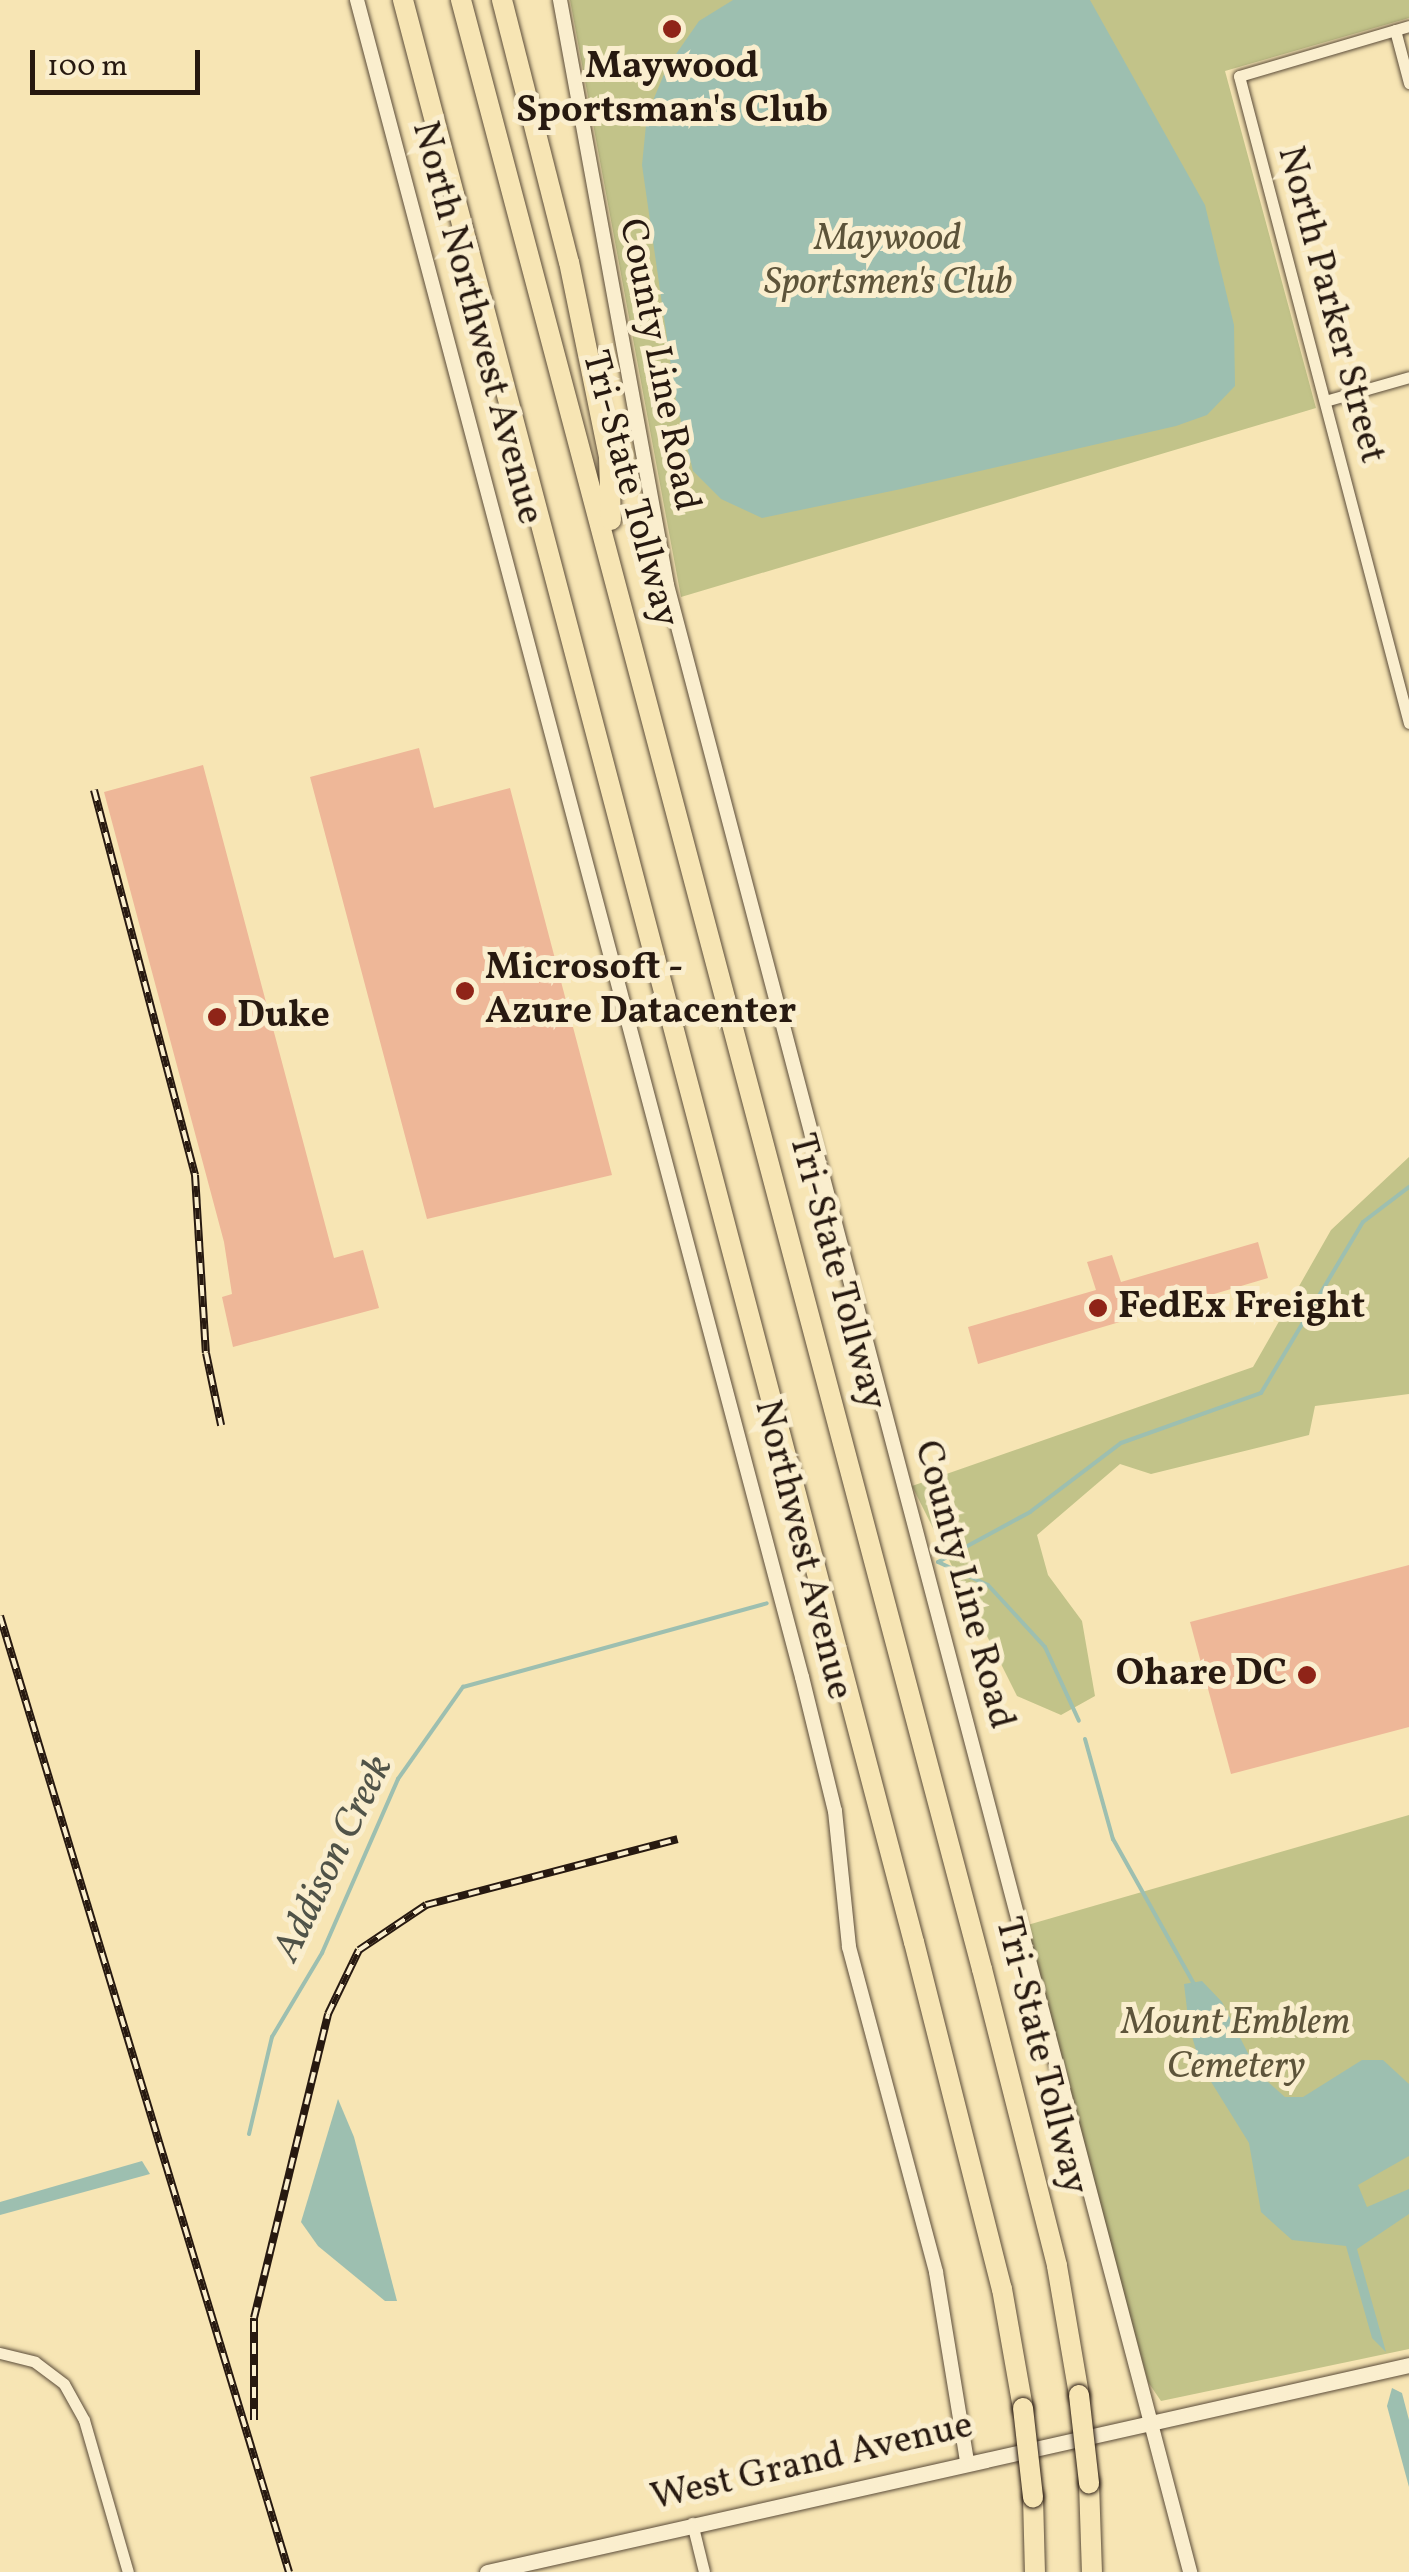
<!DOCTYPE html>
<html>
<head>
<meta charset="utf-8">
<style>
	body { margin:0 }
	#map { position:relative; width:1409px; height:2572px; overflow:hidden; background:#f7e5b4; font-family:Vollkorn,serif }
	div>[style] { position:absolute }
	.green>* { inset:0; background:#c2c389 }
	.water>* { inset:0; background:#9dbfb0 }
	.stream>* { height:4px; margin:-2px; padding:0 2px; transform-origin:2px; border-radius:2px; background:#9dbfb0 }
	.building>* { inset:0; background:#eeb798 }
	.roads { filter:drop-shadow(0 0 2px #5b4c39) drop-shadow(0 0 2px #5b4c39) }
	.minor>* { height:11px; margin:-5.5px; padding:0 5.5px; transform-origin:5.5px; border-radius:5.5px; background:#faeece }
	.tertiary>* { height:14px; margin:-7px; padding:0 7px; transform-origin:7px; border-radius:7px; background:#faeece }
	.secondary>* { height:15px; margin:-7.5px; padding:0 7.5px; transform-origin:7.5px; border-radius:7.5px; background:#faeece }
	.motorway>* { height:20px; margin:-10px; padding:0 10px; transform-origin:10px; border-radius:10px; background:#f7e5b4 }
	.rail>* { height:8px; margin-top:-4px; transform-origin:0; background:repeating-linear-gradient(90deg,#faeece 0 11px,#271910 0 22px); box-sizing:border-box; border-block:2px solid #271910 }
	.bridges { filter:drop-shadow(0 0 2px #271910) drop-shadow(0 0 2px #271910) }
	.motorway-bridge>* { height:20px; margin:-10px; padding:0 10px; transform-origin:10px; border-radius:10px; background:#f7e5b4 }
	.dots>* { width:28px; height:28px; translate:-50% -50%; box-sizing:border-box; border:5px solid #faeece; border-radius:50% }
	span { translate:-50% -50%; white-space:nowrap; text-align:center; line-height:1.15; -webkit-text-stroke:10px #faeece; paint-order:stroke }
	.poi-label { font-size:38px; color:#271910; font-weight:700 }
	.left { translate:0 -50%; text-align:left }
	.right { translate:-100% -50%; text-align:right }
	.park-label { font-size:38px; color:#5d543a; font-style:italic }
	.street-label { font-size:38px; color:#271910 }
	.water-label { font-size:40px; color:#505348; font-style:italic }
	.scale { position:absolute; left:30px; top:50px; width:170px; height:45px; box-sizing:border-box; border:5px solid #271910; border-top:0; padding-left:12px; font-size:30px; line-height:35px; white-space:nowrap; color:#271910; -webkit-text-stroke:8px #faeece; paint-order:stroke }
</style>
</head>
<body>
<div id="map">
	<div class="green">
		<i style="clip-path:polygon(570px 0,1409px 0,1409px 18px,1225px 71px,1316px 408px,681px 597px)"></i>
		<i style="clip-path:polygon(1409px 1157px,1409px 1394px,1315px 1406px,1309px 1435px,1151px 1474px,1120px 1464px,1037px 1535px,1048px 1575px,1082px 1621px,1095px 1696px,1061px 1715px,1017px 1696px,912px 1486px,1253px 1367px,1331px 1230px)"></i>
		<i style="clip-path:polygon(1409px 1815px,1409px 2349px,1161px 2401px,1148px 2382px,1024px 1926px)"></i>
	</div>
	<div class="water">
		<i style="clip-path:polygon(733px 0,1090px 0,1205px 205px,1234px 325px,1235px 386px,1207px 415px,1176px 426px,901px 489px,762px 518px,721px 499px,693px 471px,676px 401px,642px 165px,647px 115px,667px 67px,699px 21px)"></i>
		<i style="clip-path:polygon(1202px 1981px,1222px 2002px,1258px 2073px,1285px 2097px,1303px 2097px,1362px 2060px,1383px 2060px,1409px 2084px,1409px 2156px,1358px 2185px,1367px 2207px,1409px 2189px,1409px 2214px,1357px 2249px,1386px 2352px,1372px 2338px,1346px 2246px,1292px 2240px,1261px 2212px,1249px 2143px,1200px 2064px,1189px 2026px,1184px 1984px)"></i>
		<i style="clip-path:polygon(338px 2099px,354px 2137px,397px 2301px,385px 2301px,318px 2246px,301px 2222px)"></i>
		<i style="clip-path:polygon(142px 2161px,150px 2174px,0 2215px,0 2202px)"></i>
		<i style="clip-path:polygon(1392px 2388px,1402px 2393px,1409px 2420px,1409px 2487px,1387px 2406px)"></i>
	</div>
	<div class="stream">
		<i style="left:938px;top:1562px;width:105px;rotate:-28.5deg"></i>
		<i style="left:1030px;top:1512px;width:114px;rotate:-37.2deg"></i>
		<i style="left:1121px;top:1443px;width:149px;rotate:-19.7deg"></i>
		<i style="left:1261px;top:1393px;width:199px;rotate:-59.2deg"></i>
		<i style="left:1363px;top:1222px;width:58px;rotate:-37.3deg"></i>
		<i style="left:938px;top:1562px;width:55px;rotate:24.7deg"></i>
		<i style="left:988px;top:1585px;width:84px;rotate:47.4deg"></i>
		<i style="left:1045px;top:1647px;width:81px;rotate:65.3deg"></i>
		<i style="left:1085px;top:1739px;width:104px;rotate:74.4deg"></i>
		<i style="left:1113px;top:1839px;width:166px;rotate:60.8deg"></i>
		<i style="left:249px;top:2134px;width:100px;rotate:-76.7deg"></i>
		<i style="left:272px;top:2037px;width:98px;rotate:-59.2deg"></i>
		<i style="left:322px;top:1953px;width:190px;rotate:-66.4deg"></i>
		<i style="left:398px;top:1779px;width:113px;rotate:-54.8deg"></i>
		<i style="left:463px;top:1687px;width:315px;rotate:-15.4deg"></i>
	</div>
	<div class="building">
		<i style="clip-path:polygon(419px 748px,434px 808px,510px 788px,612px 1175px,427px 1219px,310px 777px)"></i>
		<i style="clip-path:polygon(203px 765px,334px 1258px,363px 1250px,379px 1308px,233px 1347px,222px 1297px,232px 1294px,224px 1242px,104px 792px)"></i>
		<i style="clip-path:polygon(1258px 1242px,1268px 1278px,978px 1364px,968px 1327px,1096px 1290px,1087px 1262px,1112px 1255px,1121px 1282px)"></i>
		<i style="clip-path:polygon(1409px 1565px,1409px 1727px,1231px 1774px,1190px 1622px)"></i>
	</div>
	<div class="roads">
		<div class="minor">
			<i style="left:1409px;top:26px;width:177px;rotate:163.6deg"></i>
			<i style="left:1239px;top:76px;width:669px;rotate:75.28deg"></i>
			<i style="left:1395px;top:30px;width:55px;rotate:75.2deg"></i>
			<i style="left:1325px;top:401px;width:87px;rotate:-15.9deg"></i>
			<i style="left:0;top:2353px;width:36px;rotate:14deg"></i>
			<i style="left:35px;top:2362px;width:36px;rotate:37deg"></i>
			<i style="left:64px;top:2384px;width:41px;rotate:60.9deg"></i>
			<i style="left:84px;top:2420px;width:158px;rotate:73.9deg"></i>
			<i style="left:692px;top:2523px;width:50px;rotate:76.2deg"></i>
		</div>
		<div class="tertiary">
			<i style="left:357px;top:0;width:1735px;rotate:75.14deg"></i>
			<i style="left:802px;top:1677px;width:138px;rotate:76.2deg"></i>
			<i style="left:835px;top:1811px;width:137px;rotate:84.1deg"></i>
			<i style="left:849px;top:1947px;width:336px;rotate:75deg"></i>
			<i style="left:936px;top:2272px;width:193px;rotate:80.7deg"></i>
			<i style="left:560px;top:0;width:595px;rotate:79.63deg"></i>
			<i style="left:667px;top:585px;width:2055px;rotate:75.25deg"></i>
		</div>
		<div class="secondary">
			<i style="left:487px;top:2572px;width:945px;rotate:-12.65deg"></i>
		</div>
		<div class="motorway">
			<i style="left:403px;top:0;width:2008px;rotate:75.26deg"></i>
			<i style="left:914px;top:1942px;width:358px;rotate:75.8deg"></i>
			<i style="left:1002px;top:2289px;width:121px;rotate:80deg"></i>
			<i style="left:461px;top:0;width:2037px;rotate:75.18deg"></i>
			<i style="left:982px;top:1969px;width:306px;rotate:75.8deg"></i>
			<i style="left:1057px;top:2266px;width:131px;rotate:80.3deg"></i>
			<i style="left:502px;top:0;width:270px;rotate:75.7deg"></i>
			<i style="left:569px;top:262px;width:199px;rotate:78.4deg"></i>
			<i style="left:609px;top:457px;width:63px;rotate:88.2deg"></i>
			<i style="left:1089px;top:2483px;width:89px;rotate:88.1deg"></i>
			<i style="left:1033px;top:2497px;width:75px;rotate:88.5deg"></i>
		</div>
	</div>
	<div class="rail">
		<i style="left:94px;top:790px;width:398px;rotate:75.3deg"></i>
		<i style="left:195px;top:1175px;width:178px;rotate:86.5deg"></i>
		<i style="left:206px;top:1353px;width:74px;rotate:78.2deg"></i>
		<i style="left:0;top:1616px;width:999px;rotate:73.18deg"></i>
		<i style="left:254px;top:2420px;width:102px;rotate:-90deg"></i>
		<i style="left:254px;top:2318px;width:313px;rotate:-76.3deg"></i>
		<i style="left:328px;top:2014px;width:71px;rotate:-64.2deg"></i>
		<i style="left:359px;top:1950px;width:81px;rotate:-33.9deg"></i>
		<i style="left:426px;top:1905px;width:260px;rotate:-14.7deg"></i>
	</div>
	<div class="bridges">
		<div class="motorway-bridge">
			<i style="left:1079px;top:2395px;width:89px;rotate:83.5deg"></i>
			<i style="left:1023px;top:2408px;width:90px;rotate:83.6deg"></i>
		</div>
	</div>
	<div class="dots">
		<i style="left:672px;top:29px;background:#8f2418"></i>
		<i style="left:465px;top:991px;background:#8f2418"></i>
		<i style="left:217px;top:1017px;background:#8f2418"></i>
		<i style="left:1098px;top:1308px;background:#8f2418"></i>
		<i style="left:1307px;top:1675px;background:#8f2418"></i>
	</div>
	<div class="poi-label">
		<span style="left:672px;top:90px">Maywood<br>Sportsman's Club</span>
		<span class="left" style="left:485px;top:991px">Microsoft -<br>Azure Datacenter</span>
		<span class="left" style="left:237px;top:1017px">Duke</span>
		<span class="left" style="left:1118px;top:1308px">FedEx Freight</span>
		<span class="right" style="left:1287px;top:1675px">Ohare DC</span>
	</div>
	<div class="park-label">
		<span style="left:888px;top:262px">Maywood<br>Sportsmen's Club</span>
		<span style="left:1236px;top:2046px">Mount Emblem<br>Cemetery</span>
	</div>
	<div class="street-label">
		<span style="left:1330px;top:305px;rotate:75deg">North Parker Street</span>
		<span style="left:476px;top:323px;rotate:75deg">North Northwest Avenue</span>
		<span style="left:658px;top:365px;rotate:79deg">County Line Road</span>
		<span style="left:629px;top:489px;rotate:75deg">Tri-State Tollway</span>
		<span style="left:836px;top:1272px;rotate:75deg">Tri-State Tollway</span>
		<span style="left:802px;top:1550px;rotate:76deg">Northwest Avenue</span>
		<span style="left:963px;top:1585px;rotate:75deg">County Line Road</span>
		<span style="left:1040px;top:2056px;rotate:76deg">Tri-State Tollway</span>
		<span style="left:812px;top:2463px;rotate:-13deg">West Grand Avenue</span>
	</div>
	<div class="water-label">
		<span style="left:334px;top:1859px;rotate:-64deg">Addison Creek</span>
	</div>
	<div class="scale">100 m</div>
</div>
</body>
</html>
